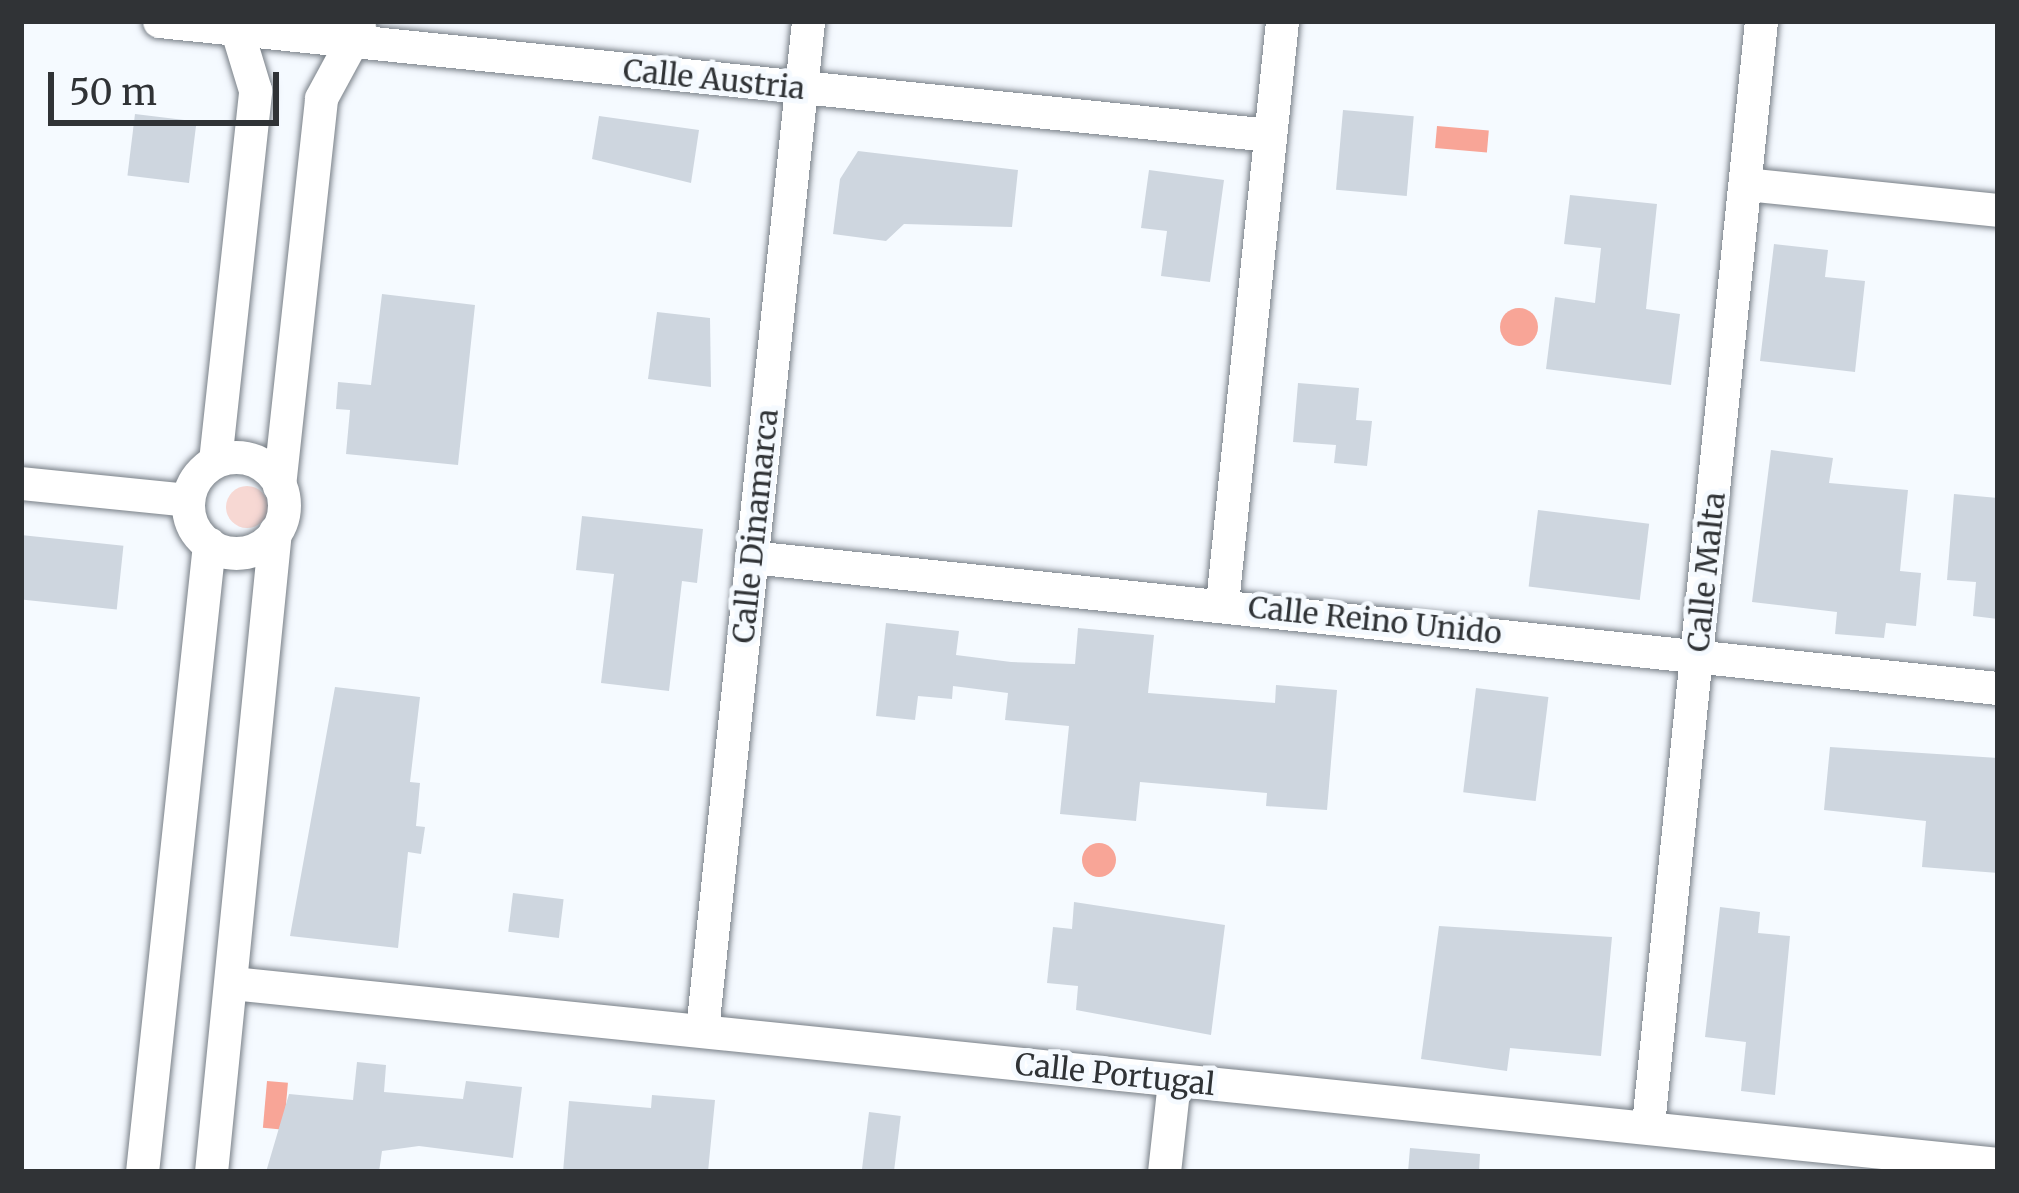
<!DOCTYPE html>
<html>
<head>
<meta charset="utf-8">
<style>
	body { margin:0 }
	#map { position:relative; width:2019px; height:1193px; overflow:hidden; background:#f5faff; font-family:Merriweather,serif }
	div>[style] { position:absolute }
	.green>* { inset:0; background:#f7d8d3 }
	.round { border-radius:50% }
	.water>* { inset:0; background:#f8a597; transform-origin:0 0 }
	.building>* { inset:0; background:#ced6df; transform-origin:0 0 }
	.roads { filter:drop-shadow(0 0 3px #787f87) drop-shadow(0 0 3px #787f87) }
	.minor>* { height:33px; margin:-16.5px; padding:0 16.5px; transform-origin:16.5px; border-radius:16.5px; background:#fff }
	.minor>.ring { margin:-16.5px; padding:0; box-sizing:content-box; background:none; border:33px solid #fff; border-radius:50% }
	span { translate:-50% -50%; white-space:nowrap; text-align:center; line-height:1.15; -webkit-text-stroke:10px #f5faff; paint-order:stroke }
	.street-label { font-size:30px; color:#303336 }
	.frame { position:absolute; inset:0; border:24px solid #303336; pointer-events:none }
	.scale { position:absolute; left:48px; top:72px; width:231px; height:54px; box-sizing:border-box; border:6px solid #303336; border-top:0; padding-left:15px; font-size:36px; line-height:42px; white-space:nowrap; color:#303336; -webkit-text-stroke:9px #f5faff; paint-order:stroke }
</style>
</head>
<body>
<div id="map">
	<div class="green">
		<i class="round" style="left:226px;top:486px;width:42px;height:42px"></i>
	</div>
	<div class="water">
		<i style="left:1437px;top:126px;width:52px;height:22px;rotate:5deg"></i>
		<i class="round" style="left:1500px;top:308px;width:38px;height:38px"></i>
		<i class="round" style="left:1082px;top:843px;width:34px;height:34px"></i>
		<i style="left:267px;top:1081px;width:21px;height:47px;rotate:5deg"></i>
	</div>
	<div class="building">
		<i style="left:1343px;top:110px;width:71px;height:80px;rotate:5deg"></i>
		<i style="left:135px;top:114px;width:62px;height:62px;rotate:7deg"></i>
		<i style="clip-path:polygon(599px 116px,699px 130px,691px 183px,592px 159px)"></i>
		<i style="clip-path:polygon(858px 151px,1018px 170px,1012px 227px,904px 224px,886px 241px,833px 234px,840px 179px)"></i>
		<i style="clip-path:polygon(1149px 170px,1224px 180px,1210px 282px,1161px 276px,1167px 231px,1141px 228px)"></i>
		<i style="clip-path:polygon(1570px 195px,1657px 204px,1646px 309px,1680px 314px,1671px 385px,1546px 369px,1555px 297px,1595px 303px,1601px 248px,1564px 244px)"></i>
		<i style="clip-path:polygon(1774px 244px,1828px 250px,1825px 277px,1865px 281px,1855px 372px,1760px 361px)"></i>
		<i style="clip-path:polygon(382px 294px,475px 305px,458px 465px,346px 454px,350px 410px,336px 409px,338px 382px,371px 385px)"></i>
		<i style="clip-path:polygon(657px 312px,710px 318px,711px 387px,648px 379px)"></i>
		<i style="clip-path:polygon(1298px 383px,1359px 388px,1356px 420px,1372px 421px,1367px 466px,1334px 463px,1336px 445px,1293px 442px)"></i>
		<i style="clip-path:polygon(1771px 450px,1833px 458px,1829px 483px,1908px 490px,1900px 571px,1921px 573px,1916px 626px,1886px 623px,1884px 638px,1835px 634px,1837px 612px,1752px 602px)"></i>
		<i style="clip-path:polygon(1954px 494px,1998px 498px,1998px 619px,1973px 616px,1976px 582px,1947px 580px)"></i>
		<i style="left:1538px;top:510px;width:112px;height:77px;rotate:7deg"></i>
		<i style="clip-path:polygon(582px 516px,703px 529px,697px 583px,682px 581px,669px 691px,601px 683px,614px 574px,576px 570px)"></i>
		<i style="left:21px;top:535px;width:103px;height:64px;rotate:6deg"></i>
		<i style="clip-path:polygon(886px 623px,959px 631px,956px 655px,1011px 662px,1075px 664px,1078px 628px,1154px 635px,1148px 693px,1275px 703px,1276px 685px,1337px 690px,1327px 810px,1266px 806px,1267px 793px,1140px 782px,1136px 821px,1060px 814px,1069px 726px,1005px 720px,1008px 693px,953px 686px,952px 699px,918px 696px,915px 720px,876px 716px)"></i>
		<i style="clip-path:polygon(335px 687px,420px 697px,410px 782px,420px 783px,416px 826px,425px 827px,421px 854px,408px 852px,398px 948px,290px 936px)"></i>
		<i style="left:1476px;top:688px;width:73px;height:105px;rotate:7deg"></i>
		<i style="clip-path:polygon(1830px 747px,1998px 758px,1998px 873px,1922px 867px,1926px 821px,1824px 810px)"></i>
		<i style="left:513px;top:893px;width:51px;height:39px;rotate:7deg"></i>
		<i style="clip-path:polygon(1074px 902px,1225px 925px,1211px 1035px,1076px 1010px,1078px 986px,1047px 983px,1053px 927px,1072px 929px)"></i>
		<i style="clip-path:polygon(1720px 907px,1760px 912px,1758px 933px,1790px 936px,1775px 1095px,1741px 1091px,1746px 1042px,1705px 1037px)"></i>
		<i style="clip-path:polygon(1439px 926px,1612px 937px,1601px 1056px,1510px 1048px,1507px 1071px,1421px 1059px)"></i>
		<i style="clip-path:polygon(357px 1062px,386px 1065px,384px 1092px,463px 1099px,466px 1081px,522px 1087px,513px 1158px,419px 1146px,382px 1151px,379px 1172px,266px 1172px,289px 1094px,353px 1100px)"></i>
		<i style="clip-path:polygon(652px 1095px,715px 1100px,708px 1172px,563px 1172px,569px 1101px,651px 1108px)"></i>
		<i style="left:869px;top:1112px;width:32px;height:60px;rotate:7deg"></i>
		<i style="clip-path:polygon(1410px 1148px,1480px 1154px,1479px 1172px,1408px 1172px)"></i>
	</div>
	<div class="roads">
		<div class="minor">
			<i style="left:159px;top:21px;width:1117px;rotate:5.86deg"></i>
			<i style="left:1746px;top:184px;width:253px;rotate:5.9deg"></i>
			<i class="ring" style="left:188px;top:457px;width:63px;height:63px"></i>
			<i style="left:215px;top:461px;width:373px;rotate:-83.8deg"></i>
			<i style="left:255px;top:90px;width:72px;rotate:-106.9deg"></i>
			<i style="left:21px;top:483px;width:168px;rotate:5.8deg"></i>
			<i style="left:279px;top:486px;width:390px;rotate:-83.8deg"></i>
			<i style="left:321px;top:98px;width:80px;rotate:-61.5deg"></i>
			<i style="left:751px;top:557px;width:1254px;rotate:6deg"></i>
			<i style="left:1222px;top:603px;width:585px;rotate:-84.11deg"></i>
			<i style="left:232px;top:983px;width:1775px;rotate:5.85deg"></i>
			<i style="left:702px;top:1030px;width:1015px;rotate:-84deg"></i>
			<i style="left:1648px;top:1124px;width:1109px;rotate:-84.15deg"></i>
			<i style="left:142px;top:1172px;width:632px;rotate:-83.91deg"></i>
			<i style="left:211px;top:1172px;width:644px;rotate:-84.3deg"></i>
			<i style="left:1164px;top:1172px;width:92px;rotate:-83.7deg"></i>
		</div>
	</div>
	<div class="street-label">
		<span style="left:714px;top:79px;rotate:6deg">Calle Austria</span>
		<span style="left:755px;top:526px;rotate:-84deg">Calle Dinamarca</span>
		<span style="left:1706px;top:572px;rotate:-84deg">Calle Malta</span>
		<span style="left:1375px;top:620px;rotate:6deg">Calle Reino Unido</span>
		<span style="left:1115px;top:1074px;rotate:6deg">Calle Portugal</span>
	</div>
	<div class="frame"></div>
	<div class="scale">50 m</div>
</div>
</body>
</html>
